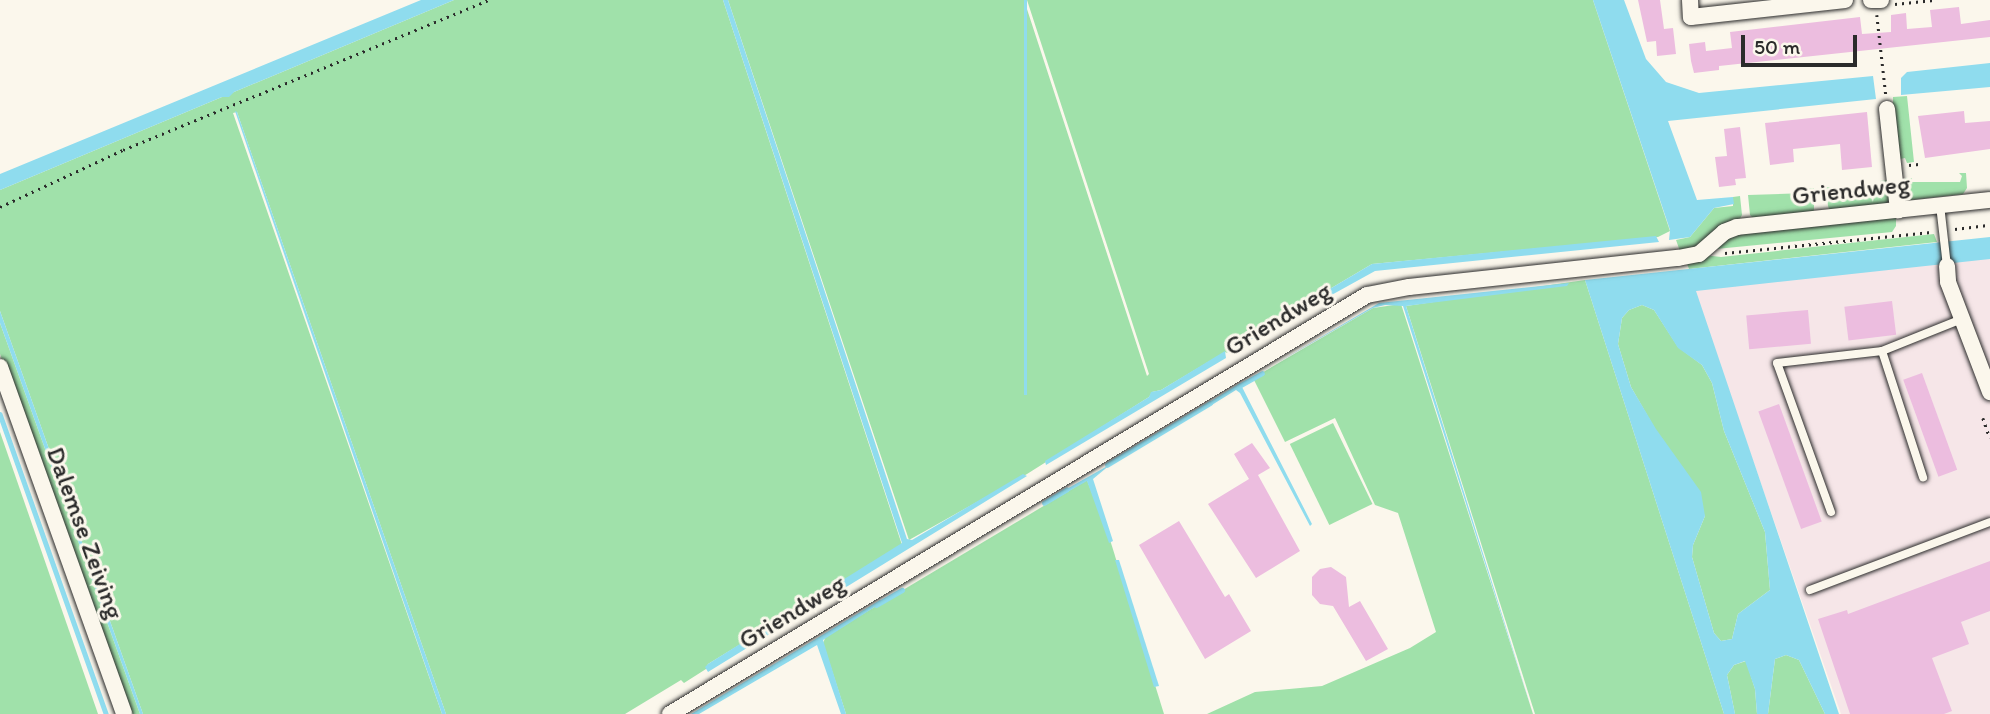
<!DOCTYPE html>
<html>
<head>
<meta charset="utf-8">
<style>
	body { margin:0 }
	#map { position:relative; width:1990px; height:714px; overflow:hidden; background:#fbf7ec; font-family:Itim,sans-serif }
	div>[style] { position:absolute }
	.built>* { inset:0; background:#f6e6e8 }
	.green>* { inset:0; background:#a0e1aa; transform-origin:0 0 }
	.water>* { inset:0; background:#8fdcee; transform-origin:0 0 }
	.stream>* { height:4.5px; margin:-2.25px; padding:0 2.25px; transform-origin:2.25px; border-radius:2.25px; background:#8fdcee }
	.building>* { inset:0; background:#ecbddf; transform-origin:0 0 }
	.path>* { height:2.5px; margin-top:-1.25px; transform-origin:0; background:repeating-linear-gradient(90deg,#2b2b2b 0 2px,transparent 0 7px) }
	.roads { filter:drop-shadow(0 0 2px #2b2b2b) drop-shadow(0 0 2px #2b2b2b) }
	.lane>* { height:8px; margin:-4px; padding:0 4px; transform-origin:4px; border-radius:4px; background:#fbf7ec }
	.street>* { height:16px; margin:-8px; padding:0 8px; transform-origin:8px; border-radius:8px; background:#fbf7ec }
	span { translate:-50% -50%; white-space:nowrap; text-align:center; line-height:1.15; -webkit-text-stroke:6px #fbf7ec; paint-order:stroke }
	.street-label { font-size:26px; color:#2b2b2b }
	.scale { position:absolute; left:1741px; top:35px; width:116px; height:32px; box-sizing:border-box; border:4px solid #2b2b2b; border-top:0; padding-left:9px; font-size:21px; line-height:24px; white-space:nowrap; color:#2b2b2b; -webkit-text-stroke:5px #fbf7ec; paint-order:stroke }
</style>
</head>
<body>
<div id="map">
	<div class="built">
		<i style="clip-path:polygon(1990px 249px,1990px 714px,1841px 714px,1692px 285px)"></i>
	</div>
	<div class="green">
		<i style="clip-path:polygon(454px 0,723px 0,902px 545px,708px 664px,706px 669px,684px 683px,681px 680px,625px 714px,446px 714px,237px 112px,233px 113px,442px 714px,143px 714px,0 311px,0 190px)"></i>
		<i style="clip-path:polygon(728px 0,1024px 0,1147px 376px,1149px 374px,1027px 0,1593px 0,1670px 231px,1658px 237px,1372px 264px,1245px 339px,1227px 353px,1225px 352px,1161px 390px,1152px 392px,1149px 397px,1027px 474px,909px 540px)"></i>
		<i style="clip-path:polygon(1907px 96px,1914px 162px,1907px 163px,1905px 158px,1900px 159px,1893px 107px,1893px 97px)"></i>
		<i style="clip-path:polygon(1959px 173px,1966px 173px,1967px 188px,1963px 194px,1911px 200px,1905px 190px,1905px 178px,1912px 178px,1912px 182px,1960px 182px,1962px 176px)"></i>
		<i style="clip-path:polygon(1888px 180px,1890px 199px,1886px 204px,1830px 211px,1828px 206px,1826px 187px,1835px 187px,1836px 194px,1881px 189px,1883px 185px,1880px 181px)"></i>
		<i style="clip-path:polygon(1814px 188px,1814px 213px,1754px 219px,1750px 215px,1748px 195px,1807px 193px,1804px 189px)"></i>
		<i style="clip-path:polygon(1740px 196px,1742px 215px,1738px 222px,1699px 248px,1681px 254px,1676px 240px,1690px 237px,1714px 208px,1733px 206px,1733px 197px)"></i>
		<i style="clip-path:polygon(1896px 217px,1896px 226px,1892px 232px,1716px 249px,1726px 236px)"></i>
		<i style="clip-path:polygon(1934px 234px,1937px 242px,1689px 269px,1686px 261px,1704px 255px,1721px 257px)"></i>
		<i style="clip-path:polygon(1585px 280px,1724px 714px,1535px 714px,1406px 306px)"></i>
		<i style="clip-path:polygon(1401px 304px,1533px 714px,1207px 714px,1255px 692px,1322px 686px,1410px 648px,1436px 632px,1398px 513px,1375px 505px,1335px 418px,1285px 442px,1253px 378px,1373px 308px)"></i>
		<i style="clip-path:polygon(1642px 305px,1654px 310px,1678px 347px,1702px 365px,1712px 383px,1724px 431px,1765px 532px,1770px 590px,1738px 614px,1732px 639px,1721px 641px,1714px 633px,1692px 557px,1693px 545px,1705px 516px,1631px 387px,1618px 344px,1622px 318px,1629px 310px)"></i>
		<i style="clip-path:polygon(0 323px,140px 714px,128px 714px,0 354px)"></i>
		<i style="left:1333px;top:423px;width:90px;height:48px;rotate:64deg"></i>
		<i style="clip-path:polygon(0 432px,97px 711px,98px 714px,0 714px)"></i>
		<i style="clip-path:polygon(1087px 480px,1111px 543px,1164px 714px,846px 714px,823px 643px,826px 636px)"></i>
		<i style="clip-path:polygon(1786px 655px,1799px 660px,1825px 714px,1768px 714px,1775px 659px)"></i>
		<i style="clip-path:polygon(1746px 661px,1755px 689px,1757px 714px,1735px 714px,1727px 675px,1734px 665px)"></i>
	</div>
	<div class="water">
		<i style="clip-path:polygon(421px 0,454px 0,234px 92px,229px 97px,222px 97px,0 190px,0 174px)"></i>
		<i style="clip-path:polygon(723px 0,728px 0,907px 539px,912px 540px,1023px 474px,1027px 476px,708px 672px,705px 667px,708px 664px,902px 543px)"></i>
		<i style="left:1024px;top:0;width:3px;height:395px"></i>
		<i style="clip-path:polygon(1593px 0,1624px 0,1646px 59px,1666px 82px,1699px 93px,1873px 76px,1876px 99px,1668px 121px,1697px 200px,1733px 197px,1734px 204px,1714px 208px,1690px 237px,1669px 240px,1670px 230px)"></i>
		<i style="clip-path:polygon(1990px 63px,1990px 87px,1901px 95px,1901px 78px,1907px 72px)"></i>
		<i style="clip-path:polygon(235px 111px,237px 112px,446px 714px,442px 714px)"></i>
		<i style="clip-path:polygon(1656px 236px,1659px 242px,1375px 271px,1241px 345px,1245px 339px,1372px 264px)"></i>
		<i style="clip-path:polygon(evenodd,1990px 237px,1990px 259px,1696px 291px,1839px 714px,1825px 714px,1799px 660px,1786px 655px,1775px 659px,1768px 714px,1757px 714px,1755px 689px,1745px 661px,1734px 665px,1727px 675px,1735px 714px,1724px 714px,1585px 280px,1990px 237px,1642px 305px,1654px 310px,1678px 348px,1702px 365px,1712px 383px,1724px 431px,1765px 532px,1770px 590px,1738px 614px,1732px 639px,1721px 641px,1714px 633px,1692px 557px,1693px 545px,1705px 516px,1701px 492px,1656px 429px,1631px 387px,1618px 344px,1622px 318px,1629px 310px,1642px 305px)"></i>
		<i style="clip-path:polygon(1569px 283px,1567px 286px,1406px 306px,1533px 714px,1403px 306px,1385px 305px,1373px 308px,1258px 374px,1379px 303px)"></i>
		<i style="clip-path:polygon(0 311px,143px 714px,140px 714px,0 323px)"></i>
		<i style="clip-path:polygon(1225px 351px,1226px 358px,1046px 465px,1045px 461px,1149px 397px,1151px 392px,1161px 390px)"></i>
		<i style="clip-path:polygon(1240px 383px,1312px 524px,1310px 526px,1240px 393px,1236px 390px,1207px 408px,1206px 404px)"></i>
		<i style="clip-path:polygon(1111px 464px,1093px 479px,1113px 541px,1109px 543px,1087px 481px,1064px 494px,1063px 491px)"></i>
		<i style="clip-path:polygon(1115px 560px,1119px 560px,1159px 686px,1154px 687px,1150px 674px)"></i>
		<i style="clip-path:polygon(880px 600px,881px 603px,823px 640px,846px 714px,841px 714px,817px 645px,699px 714px,691px 714px)"></i>
	</div>
	<div class="stream">
		<i style="left:1239px;top:386px;width:26px;rotate:-29deg"></i>
		<i style="left:0;top:414px;width:318px;rotate:70.5deg"></i>
		<i style="left:1107px;top:465px;width:120px;rotate:-31deg"></i>
		<i style="left:1044px;top:503px;width:26px;rotate:-31deg"></i>
		<i style="left:876px;top:605px;width:30px;rotate:-30deg"></i>
	</div>
	<div class="building">
		<i style="clip-path:polygon(1638px 0,1660px 0,1664px 29px,1673px 28px,1676px 54px,1657px 56px,1656px 41px,1647px 42px)"></i>
		<i style="clip-path:polygon(1959px 7px,1961px 24px,1990px 20px,1990px 37px,1719px 66px,1719px 70px,1694px 73px,1691px 61px,1689px 44px,1705px 42px,1706px 51px,1732px 48px,1730px 32px,1860px 17px,1862px 34px,1891px 32px,1891px 15px,1906px 13px,1907px 29px,1932px 27px,1930px 10px)"></i>
		<i style="clip-path:polygon(1964px 111px,1965px 123px,1990px 121px,1990px 149px,1925px 158px,1918px 116px)"></i>
		<i style="clip-path:polygon(1867px 112px,1872px 167px,1842px 170px,1840px 144px,1793px 149px,1794px 162px,1770px 165px,1765px 123px)"></i>
		<i style="clip-path:polygon(1740px 127px,1746px 178px,1735px 179px,1736px 185px,1719px 187px,1715px 157px,1727px 156px,1724px 129px)"></i>
		<i style="left:1892px;top:301px;width:34px;height:48px;rotate:83deg"></i>
		<i style="left:1808px;top:310px;width:34px;height:62px;rotate:85deg"></i>
		<i style="left:1922px;top:373px;width:103px;height:20px;rotate:70deg"></i>
		<i style="left:1779px;top:404px;width:125px;height:22px;rotate:70deg"></i>
		<i style="clip-path:polygon(1252px 443px,1270px 468px,1258px 475px,1300px 551px,1256px 578px,1208px 504px,1249px 479px,1234px 454px)"></i>
		<i style="clip-path:polygon(1179px 521px,1225px 597px,1229px 594px,1251px 631px,1205px 659px,1139px 545px)"></i>
		<i style="clip-path:polygon(1990px 561px,1990px 611px,1961px 622px,1969px 644px,1932px 658px,1952px 711px,1944px 714px,1850px 714px,1818px 619px,1847px 610px,1848px 614px)"></i>
		<i style="clip-path:polygon(1331px 567px,1346px 577px,1349px 607px,1360px 601px,1388px 649px,1366px 661px,1333px 606px,1320px 604px,1312px 595px,1312px 577px,1320px 569px)"></i>
	</div>
	<div class="path">
		<i style="left:1895px;top:4px;width:39px;rotate:-6deg"></i>
		<i style="left:1877px;top:15px;width:81px;rotate:83.6deg"></i>
		<i style="left:1909px;top:165px;width:10px;rotate:-6deg"></i>
		<i style="left:0;top:207px;width:136px;rotate:-24.9deg"></i>
		<i style="left:123px;top:150px;width:396px;rotate:-22.3deg"></i>
		<i style="left:1955px;top:229px;width:35px;rotate:-7deg"></i>
		<i style="left:1725px;top:253px;width:207px;rotate:-5.8deg"></i>
		<i style="left:1983px;top:418px;width:21px;rotate:71deg"></i>
	</div>
	<div class="roads">
		<div class="lane">
			<i style="left:1940px;top:205px;width:61px;rotate:83.5deg"></i>
			<i style="left:1882px;top:351px;width:133px;rotate:72deg"></i>
			<i style="left:1831px;top:512px;width:158px;rotate:-109.9deg"></i>
			<i style="left:1777px;top:363px;width:106px;rotate:-6.5deg"></i>
			<i style="left:1882px;top:351px;width:86px;rotate:-21.8deg"></i>
			<i style="left:1810px;top:590px;width:192px;rotate:-20.7deg"></i>
		</div>
		<div class="street">
			<i style="left:1690px;top:0;width:17px;rotate:87deg"></i>
			<i style="left:1691px;top:17px;width:155px;rotate:-6.3deg"></i>
			<i style="left:1871px;top:0;width:10px"></i>
			<i style="left:1887px;top:109px;width:102px;rotate:83.8deg"></i>
			<i style="left:1947px;top:266px;width:16px;rotate:86deg"></i>
			<i style="left:1948px;top:282px;width:118px;rotate:69.1deg"></i>
			<i style="left:0;top:367px;width:368px;rotate:70.3deg"></i>
			<i style="left:670px;top:714px;width:813px;rotate:-31.01deg"></i>
			<i style="left:1367px;top:295px;width:43px;rotate:-10.8deg"></i>
			<i style="left:1409px;top:287px;width:271px;rotate:-6.2deg"></i>
			<i style="left:1678px;top:258px;width:21px;rotate:-11deg"></i>
			<i style="left:1699px;top:254px;width:33px;rotate:-41deg"></i>
			<i style="left:1724px;top:232px;width:14px;rotate:-21deg"></i>
			<i style="left:1737px;top:227px;width:254px;rotate:-6.1deg"></i>
		</div>
	</div>
	<div class="street-label">
		<span style="left:1851px;top:190px;rotate:-6deg">Griendweg</span>
		<span style="left:1278px;top:319px;rotate:-31deg">Griendweg</span>
		<span style="left:85px;top:533px;rotate:70deg">Dalemse Zeiving</span>
		<span style="left:792px;top:612px;rotate:-31deg">Griendweg</span>
	</div>
	<div class="scale">50 m</div>
</div>
</body>
</html>
